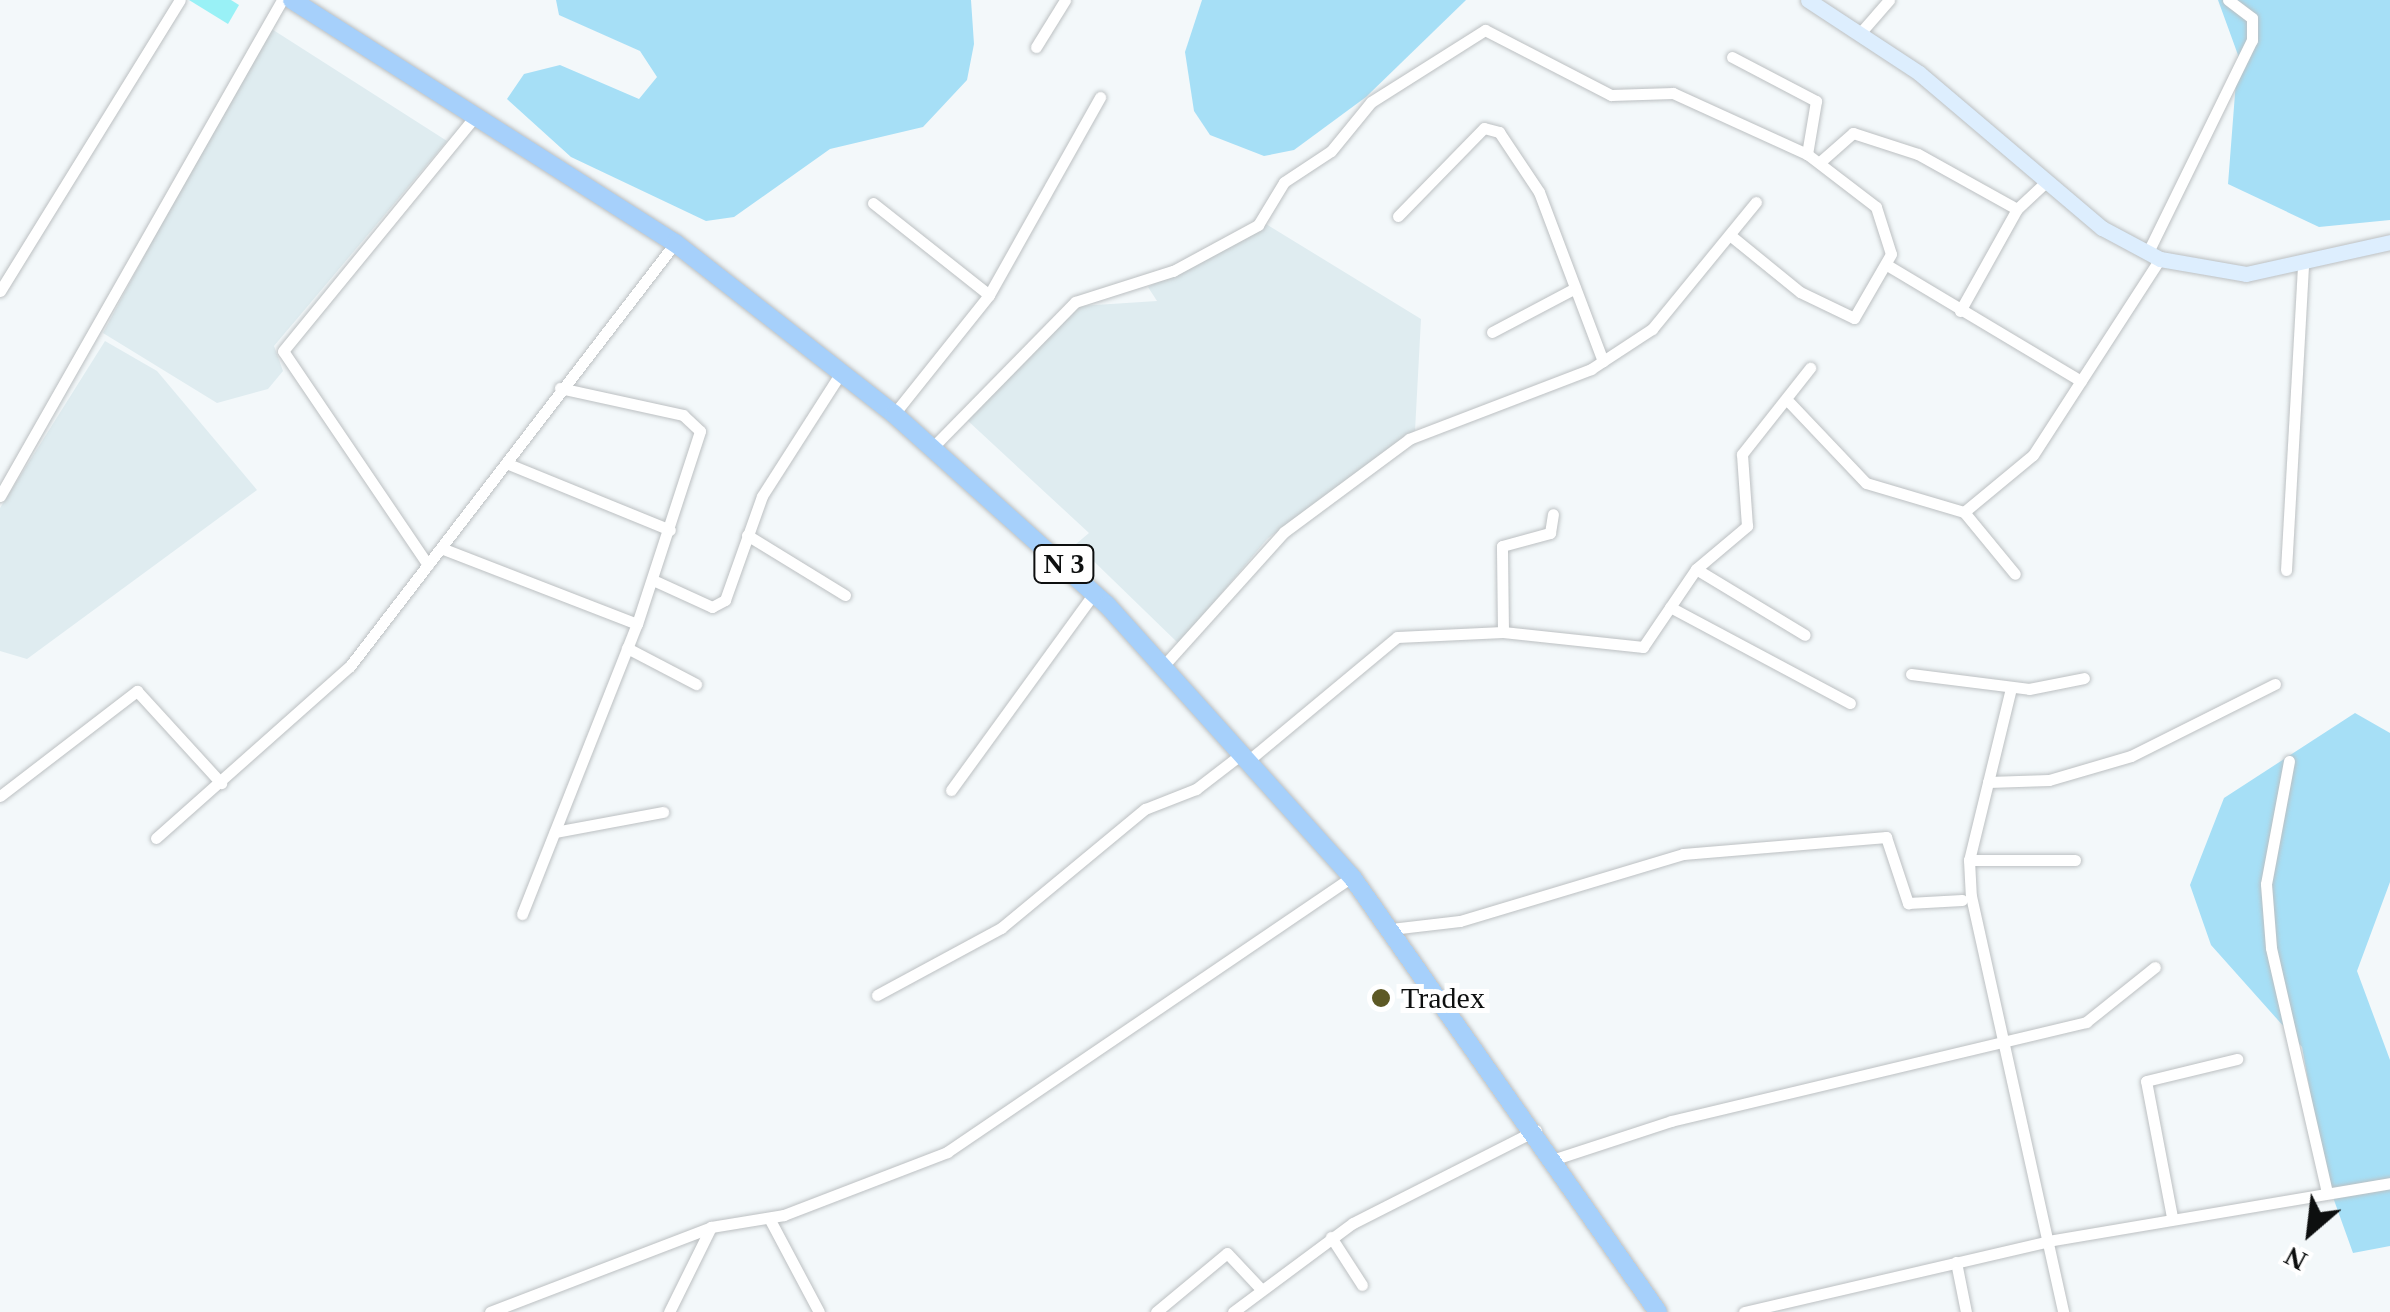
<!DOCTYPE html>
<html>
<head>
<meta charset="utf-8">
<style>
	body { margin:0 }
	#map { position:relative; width:2390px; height:1312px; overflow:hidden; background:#f3f8fa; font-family:"Times New Roman",serif }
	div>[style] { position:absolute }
	.built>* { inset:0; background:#dfecf0 }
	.green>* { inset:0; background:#a6dff6 }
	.building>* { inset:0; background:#99f1f6 }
	.roads { filter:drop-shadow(0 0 2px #bcc0c2) drop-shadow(0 0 2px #bcc0c2) }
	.minor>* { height:11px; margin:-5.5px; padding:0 5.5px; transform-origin:5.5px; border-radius:5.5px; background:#fff }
	.secondary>* { height:15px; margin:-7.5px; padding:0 7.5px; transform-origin:7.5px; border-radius:7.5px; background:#ddeefe }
	.trunk>* { height:18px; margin:-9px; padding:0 9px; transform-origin:9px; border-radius:9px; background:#a6d0fb }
	.dots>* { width:28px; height:28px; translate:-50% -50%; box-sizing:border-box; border:5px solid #fff; border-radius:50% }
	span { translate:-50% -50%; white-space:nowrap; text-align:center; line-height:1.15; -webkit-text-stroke:10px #fff; paint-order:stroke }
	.shield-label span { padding:2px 8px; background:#fff; border:2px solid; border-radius:8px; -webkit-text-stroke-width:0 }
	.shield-label { font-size:28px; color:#0d0f0f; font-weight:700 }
	.poi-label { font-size:30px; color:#0d0f0f }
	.left { translate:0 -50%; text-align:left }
	.north { position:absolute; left:2260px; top:1182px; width:100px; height:100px; -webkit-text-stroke:8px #fff; paint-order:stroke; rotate:208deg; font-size:28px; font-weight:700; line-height:40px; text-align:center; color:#0d0f0f }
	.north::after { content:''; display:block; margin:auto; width:35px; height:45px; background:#0d0f0f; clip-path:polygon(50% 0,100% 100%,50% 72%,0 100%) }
</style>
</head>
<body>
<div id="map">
	<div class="built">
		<i style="clip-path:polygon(267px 26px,447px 141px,274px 346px,283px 371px,268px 389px,217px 403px,103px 333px)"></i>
		<i style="clip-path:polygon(1266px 224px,1421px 319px,1415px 431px,1267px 539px,1179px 644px,1076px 544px,1089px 533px,967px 420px,1080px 306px,1157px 301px,1148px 287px)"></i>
		<i style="clip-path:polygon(105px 341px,157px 371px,257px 490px,27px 659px,0 651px,0 508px)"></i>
	</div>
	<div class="green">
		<i style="clip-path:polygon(556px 0,971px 0,974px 44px,967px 80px,923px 127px,830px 149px,734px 217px,706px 221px,571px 157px,507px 99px,524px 74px,560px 65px,639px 99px,657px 77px,640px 51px,559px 15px)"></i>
		<i style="clip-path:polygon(1202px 0,1466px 0,1366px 97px,1294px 150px,1264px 156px,1210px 135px,1194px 111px,1185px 52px)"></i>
		<i style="clip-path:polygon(2218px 0,2390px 0,2390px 220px,2319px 227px,2228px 184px,2238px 55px)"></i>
		<i style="clip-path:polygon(2355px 713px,2390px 733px,2390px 882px,2357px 971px,2390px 1060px,2390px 1246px,2353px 1253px,2325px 1175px,2302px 1047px,2211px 945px,2190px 885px,2224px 798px)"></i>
	</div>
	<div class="building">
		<i style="clip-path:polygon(189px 0,231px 0,239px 5px,228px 24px)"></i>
	</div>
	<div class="roads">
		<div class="minor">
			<i style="left:1862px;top:31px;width:41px;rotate:-48.9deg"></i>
			<i style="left:1036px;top:47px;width:55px;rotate:-58.3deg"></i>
			<i style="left:1732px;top:57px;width:95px;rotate:27.6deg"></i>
			<i style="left:1816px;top:101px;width:54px;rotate:99.6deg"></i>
			<i style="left:1820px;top:162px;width:44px;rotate:-41.3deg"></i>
			<i style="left:1853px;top:133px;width:68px;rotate:17.9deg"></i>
			<i style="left:1918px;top:154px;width:113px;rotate:29.1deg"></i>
			<i style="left:873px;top:203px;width:148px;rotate:38.4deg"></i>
			<i style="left:1398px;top:216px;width:123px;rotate:-45.7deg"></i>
			<i style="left:1484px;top:128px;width:16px;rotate:15deg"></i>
			<i style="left:1499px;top:132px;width:72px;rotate:56.3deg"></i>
			<i style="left:1539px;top:192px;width:181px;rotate:69.3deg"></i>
			<i style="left:2148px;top:252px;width:236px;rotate:-63.9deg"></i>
			<i style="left:2252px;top:40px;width:22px;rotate:-90deg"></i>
			<i style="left:2252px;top:18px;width:30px;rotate:-143deg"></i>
			<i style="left:1887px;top:265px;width:226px;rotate:30.9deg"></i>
			<i style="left:0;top:291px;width:342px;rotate:-58.3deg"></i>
			<i style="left:1960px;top:311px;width:117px;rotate:-60.8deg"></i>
			<i style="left:2017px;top:209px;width:38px;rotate:-43deg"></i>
			<i style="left:1492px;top:332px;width:94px;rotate:-27.9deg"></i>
			<i style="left:1790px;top:403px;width:110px;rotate:46.5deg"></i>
			<i style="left:1866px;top:483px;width:102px;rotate:16.5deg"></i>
			<i style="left:1964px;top:512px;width:80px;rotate:50.6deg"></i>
			<i style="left:894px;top:414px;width:152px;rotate:-51.4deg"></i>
			<i style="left:989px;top:295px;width:227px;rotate:-60.7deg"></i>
			<i style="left:933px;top:447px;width:203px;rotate:-45.6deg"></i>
			<i style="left:1075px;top:302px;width:103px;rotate:-17.6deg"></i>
			<i style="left:1173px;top:271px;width:97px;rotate:-28.4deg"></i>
			<i style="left:1258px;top:225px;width:50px;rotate:-58.8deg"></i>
			<i style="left:1284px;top:182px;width:56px;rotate:-33.4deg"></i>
			<i style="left:1331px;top:151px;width:63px;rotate:-50.8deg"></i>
			<i style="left:1371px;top:102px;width:135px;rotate:-32.3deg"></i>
			<i style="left:1485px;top:30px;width:142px;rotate:27.3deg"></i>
			<i style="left:1611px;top:95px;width:62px;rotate:-1.8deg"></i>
			<i style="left:1673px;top:93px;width:147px;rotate:24.5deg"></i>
			<i style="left:1807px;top:154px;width:87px;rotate:37.5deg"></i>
			<i style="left:1876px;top:207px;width:49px;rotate:72.3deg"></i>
			<i style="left:1891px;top:254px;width:74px;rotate:120deg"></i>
			<i style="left:1854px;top:318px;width:60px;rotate:-154.3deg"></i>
			<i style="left:1800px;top:292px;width:89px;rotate:-140.9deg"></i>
			<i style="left:506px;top:463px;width:177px;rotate:22.2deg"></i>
			<i style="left:0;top:496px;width:571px;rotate:-60.38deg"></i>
			<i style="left:1964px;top:512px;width:89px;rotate:-39.6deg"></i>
			<i style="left:2033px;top:455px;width:234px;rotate:-57.1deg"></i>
			<i style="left:747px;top:535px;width:115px;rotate:31.5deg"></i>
			<i style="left:441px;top:548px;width:210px;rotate:21.2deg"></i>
			<i style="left:428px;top:565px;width:258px;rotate:-124.1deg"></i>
			<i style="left:283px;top:351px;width:305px;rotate:-50.7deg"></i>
			<i style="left:1696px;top:569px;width:127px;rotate:31.2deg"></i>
			<i style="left:2286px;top:570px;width:303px;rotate:-86.8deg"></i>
			<i style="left:653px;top:580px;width:65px;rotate:24.6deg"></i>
			<i style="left:712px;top:607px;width:15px;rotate:-28deg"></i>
			<i style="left:725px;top:600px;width:110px;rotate:-70.4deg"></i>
			<i style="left:762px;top:496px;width:148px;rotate:-57.4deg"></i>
			<i style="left:1670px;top:607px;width:204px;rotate:28.1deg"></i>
			<i style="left:1503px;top:632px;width:86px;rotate:-90.7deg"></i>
			<i style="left:1502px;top:546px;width:50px;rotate:-15.2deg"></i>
			<i style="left:1550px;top:533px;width:19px;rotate:-81deg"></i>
			<i style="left:627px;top:648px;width:78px;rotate:27.6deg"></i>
			<i style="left:1166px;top:663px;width:176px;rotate:-48deg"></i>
			<i style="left:1284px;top:532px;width:156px;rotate:-36.6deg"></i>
			<i style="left:1409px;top:439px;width:195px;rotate:-21deg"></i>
			<i style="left:1591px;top:369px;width:73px;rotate:-33.3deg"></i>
			<i style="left:1652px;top:329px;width:164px;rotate:-50.7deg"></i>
			<i style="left:1911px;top:674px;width:119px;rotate:7.2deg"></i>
			<i style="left:2029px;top:689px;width:56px;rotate:-11.3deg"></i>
			<i style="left:2011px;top:688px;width:177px;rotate:103.7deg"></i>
			<i style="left:1969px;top:860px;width:36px;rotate:87deg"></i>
			<i style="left:1971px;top:896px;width:426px;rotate:77.5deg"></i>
			<i style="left:1249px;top:760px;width:192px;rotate:-39.7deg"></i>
			<i style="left:1397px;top:637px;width:106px;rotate:-2.7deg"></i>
			<i style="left:1503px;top:632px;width:141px;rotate:6.1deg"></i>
			<i style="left:1643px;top:647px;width:94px;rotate:-55.8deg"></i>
			<i style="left:1696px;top:569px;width:67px;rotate:-40.1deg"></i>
			<i style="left:1747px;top:526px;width:72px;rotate:-94deg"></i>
			<i style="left:1742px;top:454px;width:110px;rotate:-51.7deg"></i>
			<i style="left:2289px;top:761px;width:125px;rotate:100.6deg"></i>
			<i style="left:2266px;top:884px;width:64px;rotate:85.5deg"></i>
			<i style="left:2271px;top:948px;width:250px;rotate:77.1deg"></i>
			<i style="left:1988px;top:782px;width:61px;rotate:-1.9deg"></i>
			<i style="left:2049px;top:780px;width:85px;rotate:-16.3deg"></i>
			<i style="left:2131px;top:756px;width:161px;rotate:-26.6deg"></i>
			<i style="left:951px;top:790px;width:243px;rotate:-54deg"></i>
			<i style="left:0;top:796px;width:173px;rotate:-37.5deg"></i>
			<i style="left:137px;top:691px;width:125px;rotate:47.6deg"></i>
			<i style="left:555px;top:832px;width:110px;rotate:-10.5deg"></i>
			<i style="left:156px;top:838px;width:259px;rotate:-41.6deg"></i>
			<i style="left:350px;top:666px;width:533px;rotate:-52.46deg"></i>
			<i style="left:1969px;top:860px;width:106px"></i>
			<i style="left:522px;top:914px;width:312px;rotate:-68.4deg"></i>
			<i style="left:637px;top:624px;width:203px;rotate:-71.9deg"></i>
			<i style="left:700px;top:431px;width:23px;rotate:-137deg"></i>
			<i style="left:683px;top:415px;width:126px;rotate:-167.6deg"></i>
			<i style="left:1391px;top:929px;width:69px;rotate:-6.6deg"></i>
			<i style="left:1460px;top:921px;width:233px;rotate:-16.7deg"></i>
			<i style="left:1683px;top:854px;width:204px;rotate:-4.8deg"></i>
			<i style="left:1886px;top:837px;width:70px;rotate:71.6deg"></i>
			<i style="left:1908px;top:903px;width:54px;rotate:-3.2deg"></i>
			<i style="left:877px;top:995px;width:141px;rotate:-28.4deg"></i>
			<i style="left:1001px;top:928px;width:187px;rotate:-39.6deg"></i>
			<i style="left:1145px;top:809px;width:55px;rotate:-21.4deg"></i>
			<i style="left:1196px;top:789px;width:59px;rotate:-37.5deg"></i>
			<i style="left:1555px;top:1159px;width:122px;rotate:-18.1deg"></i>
			<i style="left:1671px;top:1121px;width:427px;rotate:-13.4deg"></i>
			<i style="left:2086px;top:1022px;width:88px;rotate:-38.6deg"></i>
			<i style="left:2172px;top:1217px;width:138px;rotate:-100.8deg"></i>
			<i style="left:2146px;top:1081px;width:94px;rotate:-13.6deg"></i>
			<i style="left:769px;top:1218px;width:106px;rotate:62deg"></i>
			<i style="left:1331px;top:1237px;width:57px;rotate:57.1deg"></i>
			<i style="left:1956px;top:1262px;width:51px;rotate:78.7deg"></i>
			<i style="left:490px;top:1312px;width:237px;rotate:-21deg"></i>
			<i style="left:711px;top:1227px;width:74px;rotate:-9.3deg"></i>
			<i style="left:784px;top:1215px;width:175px;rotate:-21.1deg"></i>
			<i style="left:947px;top:1152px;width:490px;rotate:-34.2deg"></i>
			<i style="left:669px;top:1312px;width:95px;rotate:-63.7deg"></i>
			<i style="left:1156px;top:1312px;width:92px;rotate:-39.7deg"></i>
			<i style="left:1227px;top:1253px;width:48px;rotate:46.7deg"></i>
			<i style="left:1233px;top:1312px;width:149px;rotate:-36.6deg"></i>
			<i style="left:1353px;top:1223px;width:205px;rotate:-26.9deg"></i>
			<i style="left:1744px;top:1312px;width:312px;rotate:-13.1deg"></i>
			<i style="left:2048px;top:1241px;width:347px;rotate:-9.6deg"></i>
		</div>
		<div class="secondary">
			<i style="left:1808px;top:0;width:133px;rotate:33.3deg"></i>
			<i style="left:1919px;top:73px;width:240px;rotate:40.3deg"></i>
			<i style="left:2102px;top:228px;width:66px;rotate:28.1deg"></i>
			<i style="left:2160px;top:259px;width:87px;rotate:9.9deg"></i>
			<i style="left:2246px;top:274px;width:148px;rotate:-12.5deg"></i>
		</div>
		<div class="trunk">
			<i style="left:292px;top:0;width:454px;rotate:32.4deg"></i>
			<i style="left:675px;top:243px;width:278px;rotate:38deg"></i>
			<i style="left:894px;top:414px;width:286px;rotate:41.9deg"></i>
			<i style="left:1107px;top:605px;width:366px;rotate:48deg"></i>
			<i style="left:1352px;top:877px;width:532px;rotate:54.88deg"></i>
		</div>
	</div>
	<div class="dots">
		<i style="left:1381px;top:998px;background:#5d5925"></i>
	</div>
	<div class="shield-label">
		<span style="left:1064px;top:564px">N 3</span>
	</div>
	<div class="poi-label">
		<span class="left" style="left:1401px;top:998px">Tradex</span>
	</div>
	<div class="north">N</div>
</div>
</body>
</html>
